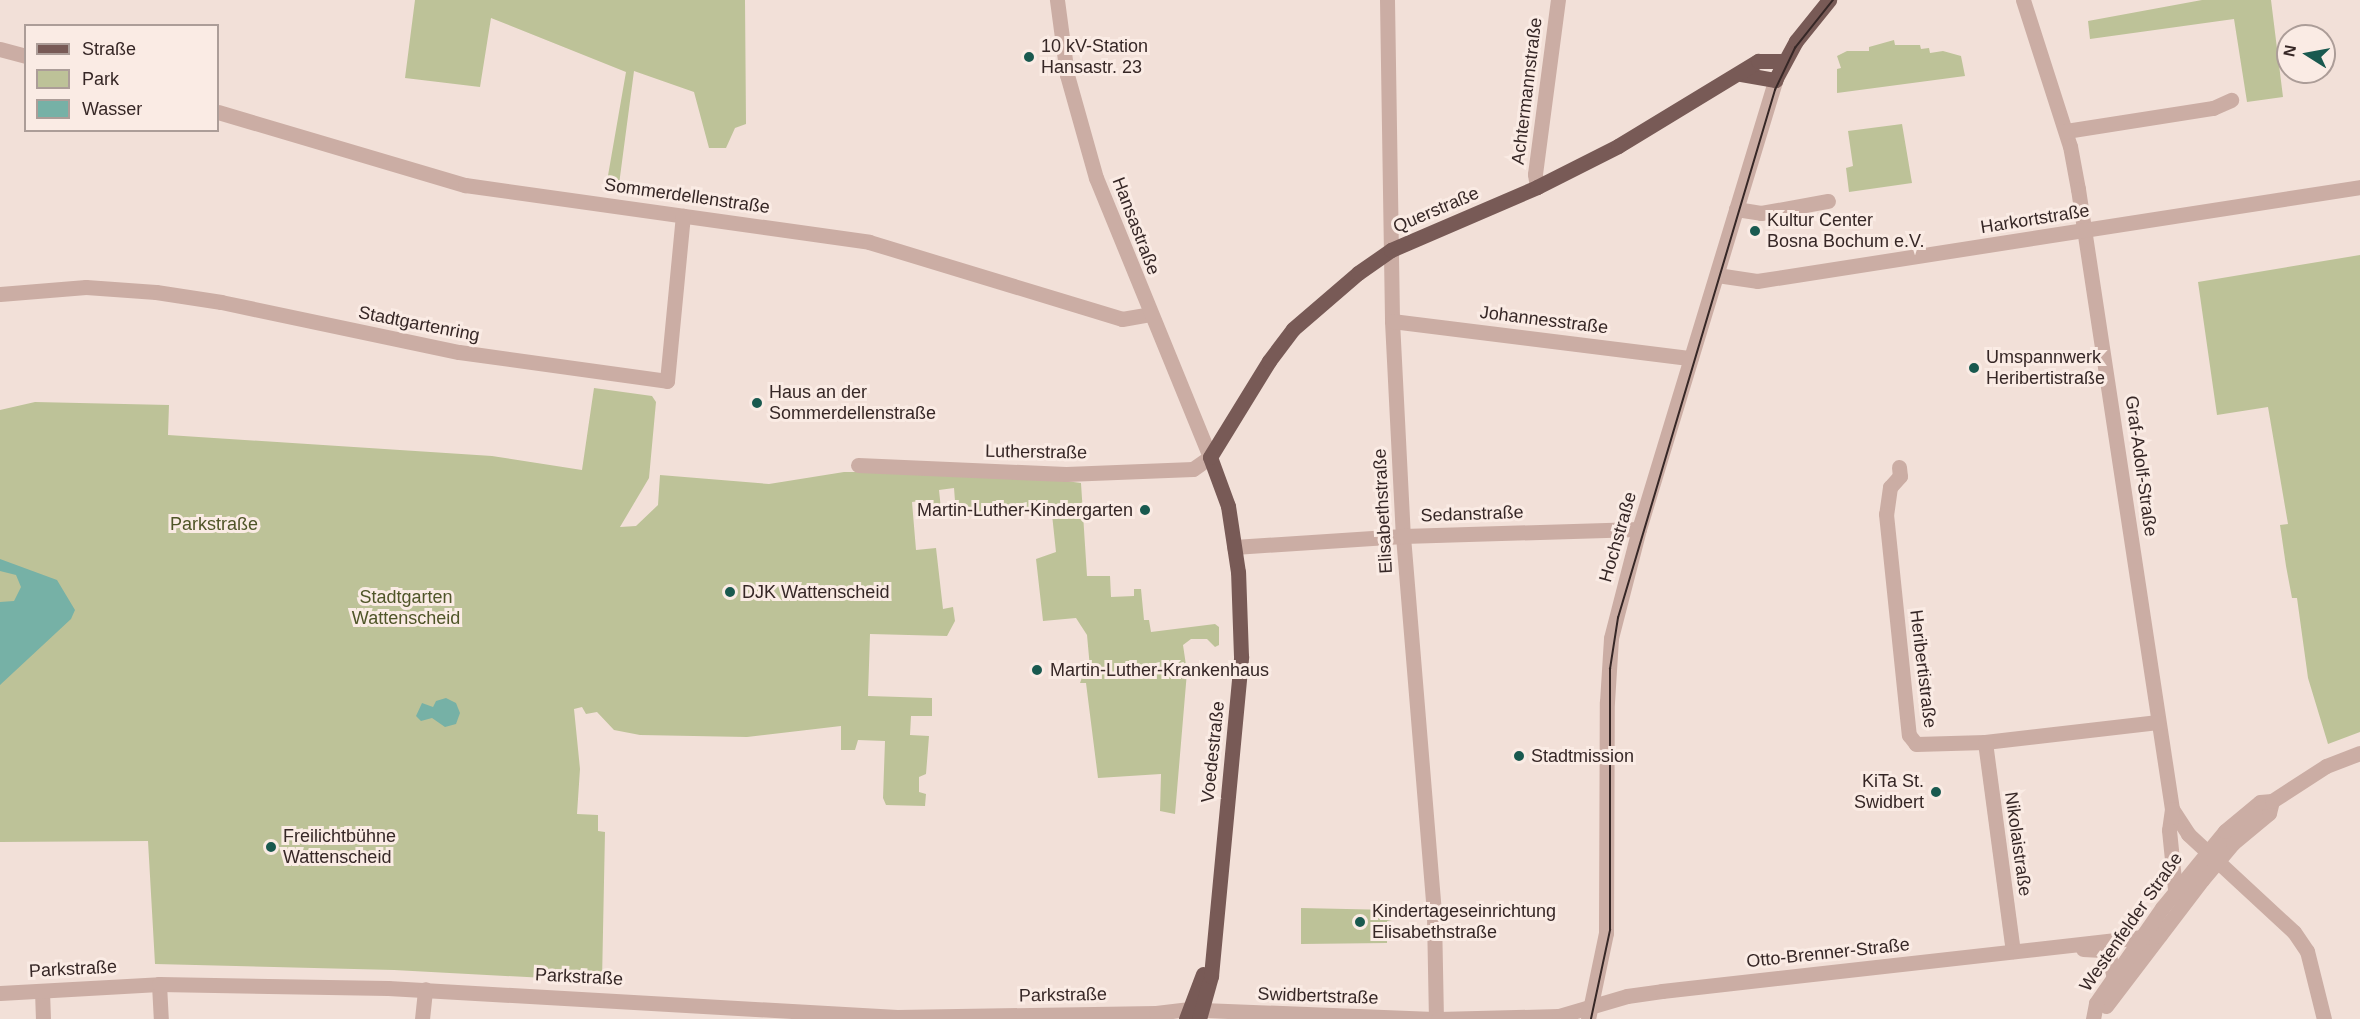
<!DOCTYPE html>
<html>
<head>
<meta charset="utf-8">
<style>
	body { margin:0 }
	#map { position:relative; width:2360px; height:1019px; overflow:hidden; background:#f2e0d8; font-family:Arial,sans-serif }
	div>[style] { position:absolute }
	.green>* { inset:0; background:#bdc298 }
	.water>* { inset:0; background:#76b1a6 }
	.minor>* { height:15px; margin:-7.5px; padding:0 7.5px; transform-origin:7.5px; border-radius:7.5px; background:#cbada4 }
	.major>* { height:15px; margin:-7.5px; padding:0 7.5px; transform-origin:7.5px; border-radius:7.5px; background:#785a56 }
	.tram>* { height:1.5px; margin:-0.75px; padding:0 0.75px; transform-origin:0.75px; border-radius:0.75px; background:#362726 }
	.dots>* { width:16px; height:16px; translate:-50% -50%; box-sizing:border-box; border:3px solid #faebe4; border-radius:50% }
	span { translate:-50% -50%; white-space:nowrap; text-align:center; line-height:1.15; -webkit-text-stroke:6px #faebe4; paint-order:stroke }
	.poi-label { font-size:18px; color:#362726 }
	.left { translate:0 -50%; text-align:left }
	.right { translate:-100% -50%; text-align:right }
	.street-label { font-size:18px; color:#362726 }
	.park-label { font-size:18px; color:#4f5528 }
	.legend { position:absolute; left:24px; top:24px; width:195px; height:108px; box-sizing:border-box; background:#faebe4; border:2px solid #ac9d98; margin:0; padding:8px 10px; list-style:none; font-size:18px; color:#362726 }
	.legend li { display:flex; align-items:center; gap:12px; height:30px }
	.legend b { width:30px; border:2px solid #ac9d98 }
	.north { position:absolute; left:2276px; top:24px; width:60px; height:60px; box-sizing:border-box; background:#faebe4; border:2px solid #ac9d98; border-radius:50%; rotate:281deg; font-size:16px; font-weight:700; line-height:24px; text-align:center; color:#362726 }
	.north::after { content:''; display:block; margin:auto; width:21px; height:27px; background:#19594f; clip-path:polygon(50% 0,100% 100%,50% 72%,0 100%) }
</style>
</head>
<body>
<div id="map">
	<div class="green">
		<i style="clip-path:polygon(415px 0,745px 0,746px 124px,735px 128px,726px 148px,709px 148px,694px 92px,634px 71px,618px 192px,606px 187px,626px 72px,491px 18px,480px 87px,405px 78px)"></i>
		<i style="clip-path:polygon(2202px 0,2271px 0,2283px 97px,2247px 102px,2234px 19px,2090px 39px,2088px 21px)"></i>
		<i style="clip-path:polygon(1894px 40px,1895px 45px,1920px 45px,1921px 49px,1929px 48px,1930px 53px,1943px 51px,1961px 56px,1965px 76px,1837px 93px,1837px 69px,1841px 68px,1837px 56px,1847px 51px,1869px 51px,1869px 47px)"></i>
		<i style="clip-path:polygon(1902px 124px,1912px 183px,1849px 192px,1846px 168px,1853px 166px,1848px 131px)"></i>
		<i style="clip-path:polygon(2360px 255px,2360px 732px,2328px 744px,2308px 678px,2297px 598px,2292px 598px,2286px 566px,2280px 525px,2288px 524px,2268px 407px,2217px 415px,2198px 282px)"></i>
		<i style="clip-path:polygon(594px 388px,652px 396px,656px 402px,649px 478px,620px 527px,636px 526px,658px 505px,660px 475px,769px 484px,844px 472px,887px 472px,1044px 478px,1081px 483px,1087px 576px,1110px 576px,1111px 597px,1134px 596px,1134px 589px,1141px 589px,1144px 620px,1149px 620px,1151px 632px,1215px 624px,1219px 627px,1219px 645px,1215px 647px,1207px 639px,1191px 639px,1183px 645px,1187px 672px,1175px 814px,1160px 811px,1161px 774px,1098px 778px,1086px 683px,1080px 683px,1085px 669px,1090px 668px,1087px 635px,1076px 618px,1043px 621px,1036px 559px,1056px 552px,1051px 505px,956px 514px,954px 488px,939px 490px,941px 509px,928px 509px,927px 500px,912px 502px,916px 550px,936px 548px,943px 609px,953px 607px,955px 621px,947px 636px,870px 634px,868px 696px,932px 698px,932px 716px,911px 716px,910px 735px,929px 736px,926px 774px,919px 777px,919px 792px,926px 794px,925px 806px,886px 805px,883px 798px,885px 741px,858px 740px,855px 750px,841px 750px,841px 726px,747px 737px,640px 735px,614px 730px,597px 712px,586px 714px,582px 707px,574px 709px,580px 769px,577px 814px,598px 815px,598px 831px,605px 832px,602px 981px,394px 970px,155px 964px,148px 841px,0 842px,0 410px,35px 402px,169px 405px,168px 435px,492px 456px,582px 470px)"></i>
		<i style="clip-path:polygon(1301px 908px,1392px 910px,1392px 920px,1387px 921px,1387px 943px,1301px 944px)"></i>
	</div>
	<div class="water">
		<i style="clip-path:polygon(0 559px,57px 580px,75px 610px,71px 619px,0 685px,0 602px,14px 601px,21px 587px,16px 575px,0 571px)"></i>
		<i style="clip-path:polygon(446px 698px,456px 703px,460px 713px,456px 724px,445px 727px,432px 718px,421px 721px,416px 716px,422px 703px,433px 707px,436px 701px)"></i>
	</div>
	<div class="minor">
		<i style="left:1387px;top:0;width:321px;rotate:89.1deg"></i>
		<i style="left:1392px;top:321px;width:215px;rotate:87.1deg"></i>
		<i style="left:1403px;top:536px;width:381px;rotate:85.3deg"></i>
		<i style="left:1434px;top:916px;width:103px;rotate:88.9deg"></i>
		<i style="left:2023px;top:0;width:153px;rotate:72.2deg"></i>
		<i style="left:2070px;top:146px;width:44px;rotate:79.5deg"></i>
		<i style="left:2078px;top:189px;width:627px;rotate:81.38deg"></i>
		<i style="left:2172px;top:809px;width:30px;rotate:57deg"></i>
		<i style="left:2188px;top:834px;width:144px;rotate:42.8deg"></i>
		<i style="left:2294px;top:932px;width:23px;rotate:56deg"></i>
		<i style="left:2307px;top:951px;width:70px;rotate:76deg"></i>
		<i style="left:0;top:49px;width:27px;rotate:15deg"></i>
		<i style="left:218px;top:112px;width:258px;rotate:16.5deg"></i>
		<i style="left:465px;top:185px;width:408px;rotate:8deg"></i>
		<i style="left:869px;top:242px;width:264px;rotate:16.9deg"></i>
		<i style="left:1122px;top:319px;width:27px;rotate:-10deg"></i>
		<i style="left:2066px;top:131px;width:149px;rotate:-8.9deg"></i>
		<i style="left:2213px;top:108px;width:20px;rotate:-24deg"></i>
		<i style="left:1537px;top:187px;width:13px;rotate:-99deg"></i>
		<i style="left:1535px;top:174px;width:176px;rotate:-82.5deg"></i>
		<i style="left:1736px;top:209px;width:25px;rotate:9deg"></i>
		<i style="left:1761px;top:213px;width:68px;rotate:-10.2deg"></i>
		<i style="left:1717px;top:275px;width:40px;rotate:8.5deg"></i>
		<i style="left:1757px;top:281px;width:610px;rotate:-8.86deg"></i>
		<i style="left:0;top:294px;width:86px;rotate:-4.7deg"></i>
		<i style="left:86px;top:287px;width:70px;rotate:4.1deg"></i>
		<i style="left:156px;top:292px;width:66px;rotate:8.7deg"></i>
		<i style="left:221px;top:302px;width:243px;rotate:11.9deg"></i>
		<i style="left:459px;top:352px;width:210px;rotate:7.9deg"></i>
		<i style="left:667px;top:381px;width:166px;rotate:-84.5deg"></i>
		<i style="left:1392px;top:321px;width:301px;rotate:7.1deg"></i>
		<i style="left:858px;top:465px;width:208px;rotate:2.5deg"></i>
		<i style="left:1066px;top:474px;width:127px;rotate:-2.3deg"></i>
		<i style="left:1193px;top:469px;width:21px;rotate:-35deg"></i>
		<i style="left:1210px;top:457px;width:301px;rotate:-112.2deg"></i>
		<i style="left:1096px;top:178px;width:107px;rotate:-105.7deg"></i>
		<i style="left:1067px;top:75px;width:76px;rotate:-97.6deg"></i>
		<i style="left:1899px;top:467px;width:9px;rotate:84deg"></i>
		<i style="left:1900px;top:476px;width:15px;rotate:132deg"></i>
		<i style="left:1890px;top:487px;width:27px;rotate:98deg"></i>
		<i style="left:1886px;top:514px;width:222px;rotate:84.1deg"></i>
		<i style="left:1909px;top:735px;width:11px;rotate:52deg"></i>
		<i style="left:1916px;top:744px;width:69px;rotate:-1.7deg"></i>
		<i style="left:1985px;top:742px;width:174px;rotate:-6.6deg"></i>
		<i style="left:1234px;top:547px;width:169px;rotate:-3.7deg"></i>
		<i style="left:1403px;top:536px;width:236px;rotate:-1.7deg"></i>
		<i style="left:1985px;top:742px;width:211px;rotate:82.4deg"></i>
		<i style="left:2172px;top:809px;width:21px;rotate:98deg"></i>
		<i style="left:2169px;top:830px;width:59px;rotate:84.2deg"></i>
		<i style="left:2083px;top:949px;width:19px;rotate:3deg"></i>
		<i style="left:2102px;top:950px;width:9px;rotate:36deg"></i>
		<i style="left:2109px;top:955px;width:24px;rotate:78deg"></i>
		<i style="left:159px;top:984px;width:35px;rotate:87deg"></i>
		<i style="left:42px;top:991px;width:28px;rotate:88deg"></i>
		<i style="left:0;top:993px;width:159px;rotate:-3.2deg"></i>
		<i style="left:159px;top:984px;width:229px;rotate:1deg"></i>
		<i style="left:388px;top:988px;width:510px;rotate:3.26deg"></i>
		<i style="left:897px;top:1017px;width:259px;rotate:-0.9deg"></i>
		<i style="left:1156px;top:1013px;width:34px;rotate:-7deg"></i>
		<i style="left:2106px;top:1006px;width:158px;rotate:-52.7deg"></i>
		<i style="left:2202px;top:880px;width:48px;rotate:-50deg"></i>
		<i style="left:2233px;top:843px;width:47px;rotate:-39.8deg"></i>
		<i style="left:2269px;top:813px;width:12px;rotate:-76deg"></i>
		<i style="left:1202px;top:1010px;width:232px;rotate:2.2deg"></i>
		<i style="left:422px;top:1019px;width:30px;rotate:-84deg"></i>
		<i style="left:1438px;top:1019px;width:121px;rotate:-1.4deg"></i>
		<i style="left:1559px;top:1016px;width:71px;rotate:-16.4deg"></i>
		<i style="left:1627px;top:996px;width:35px;rotate:-8deg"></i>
		<i style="left:1662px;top:991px;width:501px;rotate:-6.42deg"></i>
		<i style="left:1588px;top:1019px;width:88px;rotate:-78.2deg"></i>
		<i style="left:1606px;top:933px;width:231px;rotate:-89.8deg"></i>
		<i style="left:1607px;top:702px;width:64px;rotate:-86.4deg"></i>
		<i style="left:1611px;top:638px;width:113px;rotate:-75.6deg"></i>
		<i style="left:1639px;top:529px;width:469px;rotate:-73.1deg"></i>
		<i style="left:2093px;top:1019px;width:16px;rotate:-79deg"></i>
		<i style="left:2096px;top:1003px;width:116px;rotate:-55.2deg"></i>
		<i style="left:2162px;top:908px;width:99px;rotate:-50.7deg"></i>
		<i style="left:2225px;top:831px;width:45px;rotate:-39.6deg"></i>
		<i style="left:2260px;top:802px;width:12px;rotate:-5deg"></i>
		<i style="left:2272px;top:801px;width:64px;rotate:-32.9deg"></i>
		<i style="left:2326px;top:766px;width:36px;rotate:-21deg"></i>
	</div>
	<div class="major">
		<i style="left:1741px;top:74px;width:35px;rotate:10deg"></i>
		<i style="left:1775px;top:80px;width:44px;rotate:-61.7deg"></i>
		<i style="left:1796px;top:41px;width:53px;rotate:-51.2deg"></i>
		<i style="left:1186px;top:1019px;width:48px;rotate:-69.3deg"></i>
		<i style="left:1199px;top:1019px;width:45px;rotate:-74.4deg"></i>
		<i style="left:1211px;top:976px;width:321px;rotate:-84.6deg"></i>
		<i style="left:1241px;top:656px;width:84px;rotate:-92deg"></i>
		<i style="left:1238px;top:572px;width:67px;rotate:-98.6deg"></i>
		<i style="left:1228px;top:506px;width:52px;rotate:-110.2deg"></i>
		<i style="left:1210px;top:457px;width:113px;rotate:-58.4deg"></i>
		<i style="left:1269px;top:361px;width:40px;rotate:-53deg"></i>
		<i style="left:1293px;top:329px;width:86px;rotate:-40.7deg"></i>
		<i style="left:1358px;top:273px;width:40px;rotate:-34.9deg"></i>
		<i style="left:1391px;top:250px;width:159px;rotate:-23.3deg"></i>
		<i style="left:1537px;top:187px;width:91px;rotate:-26.8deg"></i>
		<i style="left:1618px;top:146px;width:164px;rotate:-31.3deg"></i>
		<i style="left:1758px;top:61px;width:25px"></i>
	</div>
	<div class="tram">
		<i style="left:1591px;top:1019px;width:91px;rotate:-77.9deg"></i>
		<i style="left:1610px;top:930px;width:261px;rotate:-90deg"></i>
		<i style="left:1610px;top:669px;width:52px;rotate:-81.1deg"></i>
		<i style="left:1618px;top:618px;width:551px;rotate:-73.44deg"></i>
		<i style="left:1775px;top:90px;width:47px;rotate:-64.5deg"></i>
		<i style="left:1795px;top:48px;width:61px;rotate:-51.6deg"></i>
	</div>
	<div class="dots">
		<i style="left:1029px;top:57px;background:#19594f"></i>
		<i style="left:1755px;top:231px;background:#19594f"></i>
		<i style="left:1974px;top:368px;background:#19594f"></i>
		<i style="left:757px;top:403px;background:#19594f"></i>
		<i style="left:1145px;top:510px;background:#19594f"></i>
		<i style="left:730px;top:592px;background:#19594f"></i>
		<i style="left:1037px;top:670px;background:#19594f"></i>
		<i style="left:1519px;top:756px;background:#19594f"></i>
		<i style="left:1936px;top:792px;background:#19594f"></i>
		<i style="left:271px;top:847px;background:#19594f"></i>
		<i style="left:1360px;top:922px;background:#19594f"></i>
	</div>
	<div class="poi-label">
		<span class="left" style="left:1041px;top:57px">10 kV-Station<br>Hansastr. 23</span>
		<span class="left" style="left:1767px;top:231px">Kultur Center<br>Bosna Bochum e.V.</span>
		<span class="left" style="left:1986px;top:368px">Umspannwerk<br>Heribertistraße</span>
		<span class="left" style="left:769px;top:403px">Haus an der<br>Sommerdellenstraße</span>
		<span class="right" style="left:1133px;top:510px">Martin-Luther-Kindergarten</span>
		<span class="left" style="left:742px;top:592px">DJK Wattenscheid</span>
		<span class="left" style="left:1050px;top:670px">Martin-Luther-Krankenhaus</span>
		<span class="left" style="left:1531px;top:756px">Stadtmission</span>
		<span class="right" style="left:1924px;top:792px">KiTa St.<br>Swidbert</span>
		<span class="left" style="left:283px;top:847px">Freilichtbühne<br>Wattenscheid</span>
		<span class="left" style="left:1372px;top:922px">Kindertageseinrichtung<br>Elisabethstraße</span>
	</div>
	<div class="street-label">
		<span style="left:1527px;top:91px;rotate:-83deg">Achtermannstraße</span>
		<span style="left:687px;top:196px;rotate:8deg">Sommerdellenstraße</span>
		<span style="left:1436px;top:210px;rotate:-23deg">Querstraße</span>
		<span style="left:2035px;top:219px;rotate:-9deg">Harkortstraße</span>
		<span style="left:1136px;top:226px;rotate:69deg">Hansastraße</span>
		<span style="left:1544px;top:320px;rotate:7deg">Johannesstraße</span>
		<span style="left:419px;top:324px;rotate:11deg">Stadtgartenring</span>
		<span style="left:1036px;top:452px;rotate:1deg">Lutherstraße</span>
		<span style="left:2141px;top:466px;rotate:82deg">Graf-Adolf-Straße</span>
		<span style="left:1383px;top:511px;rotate:-93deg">Elisabethstraße</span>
		<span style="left:1472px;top:514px;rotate:-2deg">Sedanstraße</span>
		<span style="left:1618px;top:537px;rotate:-74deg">Hochstraße</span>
		<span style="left:1923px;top:669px;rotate:83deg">Heribertistraße</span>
		<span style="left:1213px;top:752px;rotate:-84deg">Voedestraße</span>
		<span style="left:2018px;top:844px;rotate:82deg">Nikolaistraße</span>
		<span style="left:2131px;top:922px;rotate:-55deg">Westenfelder Straße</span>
		<span style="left:1828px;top:953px;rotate:-6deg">Otto-Brenner-Straße</span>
		<span style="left:73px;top:969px;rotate:-3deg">Parkstraße</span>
		<span style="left:579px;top:977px;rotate:3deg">Parkstraße</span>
		<span style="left:1063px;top:995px;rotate:-1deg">Parkstraße</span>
		<span style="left:1318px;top:996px;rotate:2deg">Swidbertstraße</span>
	</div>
	<div class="park-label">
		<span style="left:214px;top:524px">Parkstraße</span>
		<span style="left:406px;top:608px">Stadtgarten<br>Wattenscheid</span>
	</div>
	<ul class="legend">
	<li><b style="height:8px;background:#785a56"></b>Straße</li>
	<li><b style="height:16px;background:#bdc298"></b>Park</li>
	<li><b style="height:16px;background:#76b1a6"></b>Wasser</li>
	</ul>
	<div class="north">N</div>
</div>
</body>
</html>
